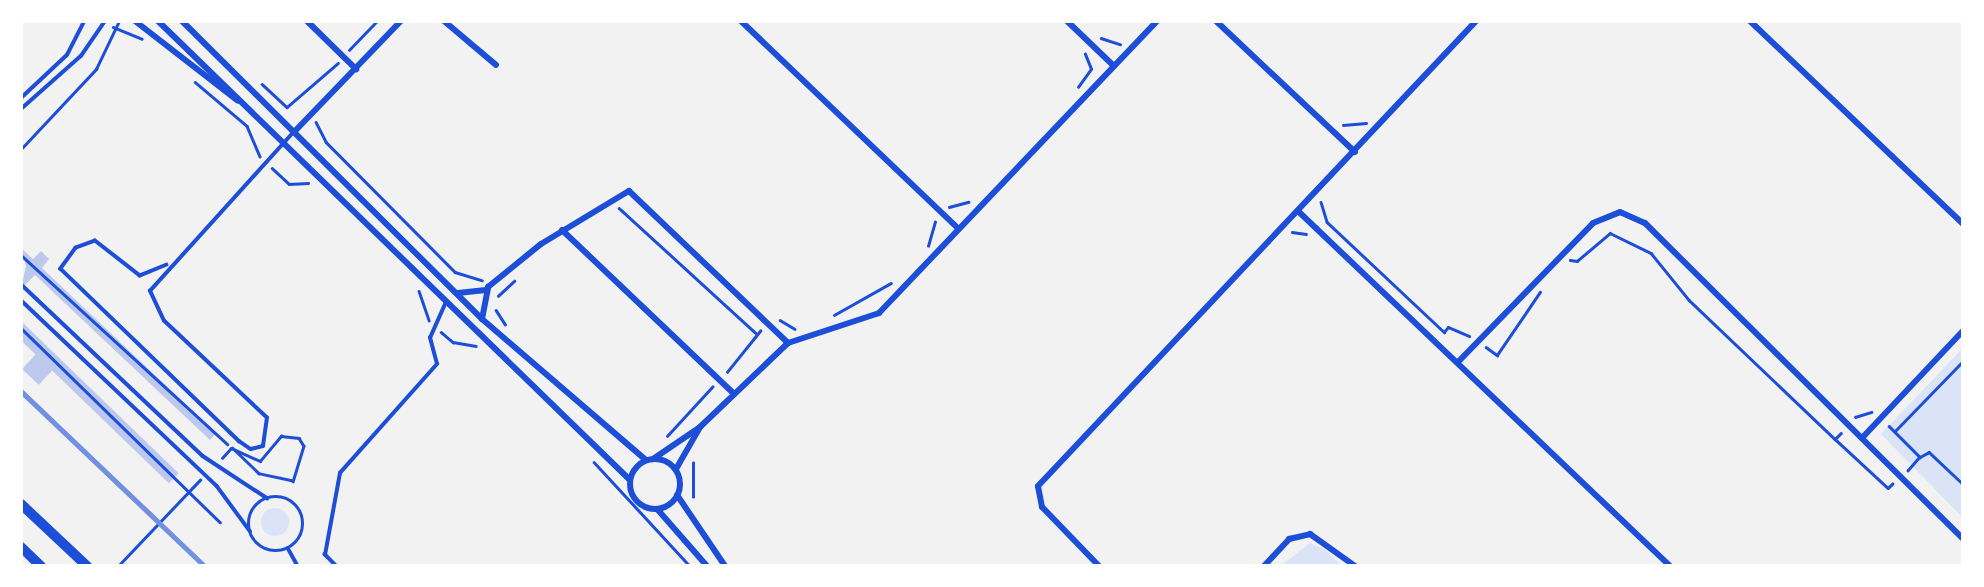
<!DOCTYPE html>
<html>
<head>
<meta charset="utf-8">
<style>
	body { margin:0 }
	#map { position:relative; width:1984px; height:587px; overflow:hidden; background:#f2f2f2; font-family:"Noto Sans",sans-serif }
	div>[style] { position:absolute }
	.green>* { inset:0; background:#dbe4f7 }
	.round { border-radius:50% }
	.building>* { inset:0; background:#bdc9ec; transform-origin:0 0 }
	.path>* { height:2.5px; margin:-1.25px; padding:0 1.25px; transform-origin:1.25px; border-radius:1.25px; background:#1d4ed8 }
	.service>* { height:3.5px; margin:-1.75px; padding:0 1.75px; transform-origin:1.75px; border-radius:1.75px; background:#1d4ed8 }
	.service>.ring { margin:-1.75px; padding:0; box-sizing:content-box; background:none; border:3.5px solid #1d4ed8; border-radius:50% }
	.minor>* { height:6px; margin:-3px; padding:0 3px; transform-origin:3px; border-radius:3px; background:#1d4ed8 }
	.minor>.ring { margin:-3px; padding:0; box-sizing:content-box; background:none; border:6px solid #1d4ed8; border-radius:50% }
	.trunk>* { height:10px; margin:-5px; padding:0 5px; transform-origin:5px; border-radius:5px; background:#1d4ed8 }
	.rail>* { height:4.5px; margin:-2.25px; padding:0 2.25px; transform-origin:2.25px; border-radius:2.25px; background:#7290e2 }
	span { translate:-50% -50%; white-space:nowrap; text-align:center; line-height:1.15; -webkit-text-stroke:5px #fff; paint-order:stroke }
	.frame { position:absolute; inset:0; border:23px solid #fff; pointer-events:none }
</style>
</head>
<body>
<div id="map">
	<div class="green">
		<i style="clip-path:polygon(1963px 348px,1963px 518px,1881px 434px)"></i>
		<i class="round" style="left:261px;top:508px;width:28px;height:28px"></i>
		<i style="clip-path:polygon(1310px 543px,1324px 549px,1342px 566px,1280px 566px)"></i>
	</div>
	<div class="building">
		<i style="clip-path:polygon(21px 248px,33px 259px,41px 251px,49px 259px,42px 268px,216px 433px,210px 440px,35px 275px,21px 289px,26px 266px)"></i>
		<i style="left:21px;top:321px;width:219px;height:14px;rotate:44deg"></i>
		<i style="left:37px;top:353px;width:23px;height:22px;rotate:43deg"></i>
	</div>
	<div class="path">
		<i style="left:113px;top:27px;width:31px;rotate:22deg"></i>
		<i style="left:1101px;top:38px;width:20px;rotate:18deg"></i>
		<i style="left:349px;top:50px;width:40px;rotate:-46deg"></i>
		<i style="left:195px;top:82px;width:68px;rotate:40.2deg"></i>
		<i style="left:247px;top:126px;width:33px;rotate:67deg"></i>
		<i style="left:262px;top:84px;width:34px;rotate:43deg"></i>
		<i style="left:287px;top:107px;width:67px;rotate:-40.8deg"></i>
		<i style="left:1078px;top:87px;width:22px;rotate:-54deg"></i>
		<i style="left:1091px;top:69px;width:16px;rotate:-112deg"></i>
		<i style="left:316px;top:122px;width:22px;rotate:63deg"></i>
		<i style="left:326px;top:142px;width:183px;rotate:45.2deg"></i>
		<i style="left:455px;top:272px;width:28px;rotate:17deg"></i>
		<i style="left:1343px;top:125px;width:23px;rotate:-5deg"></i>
		<i style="left:21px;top:149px;width:110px;rotate:-46.8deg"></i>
		<i style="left:96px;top:69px;width:53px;rotate:-64.4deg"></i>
		<i style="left:272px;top:168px;width:23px;rotate:43deg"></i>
		<i style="left:289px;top:184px;width:19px;rotate:-3deg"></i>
		<i style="left:1321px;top:202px;width:21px;rotate:73deg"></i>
		<i style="left:949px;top:207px;width:20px;rotate:-15deg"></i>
		<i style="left:619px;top:208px;width:185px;rotate:42.4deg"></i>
		<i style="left:1327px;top:222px;width:161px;rotate:43.2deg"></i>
		<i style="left:1444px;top:332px;width:6px;rotate:-51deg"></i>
		<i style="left:1448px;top:327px;width:23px;rotate:23deg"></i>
		<i style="left:1292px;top:232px;width:14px;rotate:8deg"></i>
		<i style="left:928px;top:246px;width:25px;rotate:-74deg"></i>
		<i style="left:21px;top:255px;width:280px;rotate:42.5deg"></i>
		<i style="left:1570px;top:260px;width:7px;rotate:8deg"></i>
		<i style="left:1577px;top:261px;width:43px;rotate:-40.3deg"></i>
		<i style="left:1610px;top:233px;width:46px;rotate:26deg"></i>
		<i style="left:1651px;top:253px;width:60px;rotate:51deg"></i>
		<i style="left:1689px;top:300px;width:202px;rotate:43.6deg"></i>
		<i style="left:1835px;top:439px;width:8px;rotate:-45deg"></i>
		<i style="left:419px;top:291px;width:31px;rotate:71deg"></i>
		<i style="left:498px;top:296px;width:22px;rotate:-43deg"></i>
		<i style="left:496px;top:310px;width:17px;rotate:57deg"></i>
		<i style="left:834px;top:315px;width:65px;rotate:-29.3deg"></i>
		<i style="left:780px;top:320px;width:17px;rotate:31deg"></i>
		<i style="left:21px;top:328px;width:278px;rotate:44.3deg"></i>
		<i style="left:441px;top:332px;width:16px;rotate:40deg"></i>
		<i style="left:453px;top:342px;width:23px;rotate:10deg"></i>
		<i style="left:1486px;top:347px;width:14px;rotate:36deg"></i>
		<i style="left:1497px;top:355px;width:76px;rotate:-55.7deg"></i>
		<i style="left:727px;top:372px;width:53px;rotate:-51.2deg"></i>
		<i style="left:1855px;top:417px;width:17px;rotate:-17deg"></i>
		<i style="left:1889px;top:426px;width:44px;rotate:45deg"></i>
		<i style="left:1920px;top:457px;width:18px;rotate:131deg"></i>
		<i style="left:1895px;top:431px;width:98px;rotate:-45.8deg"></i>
		<i style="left:667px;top:436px;width:67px;rotate:-47.4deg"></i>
		<i style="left:1835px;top:439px;width:72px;rotate:42.8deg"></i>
		<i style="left:1888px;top:488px;width:6px;rotate:-45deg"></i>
		<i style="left:1920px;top:457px;width:10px;rotate:-29deg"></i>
		<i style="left:1929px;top:452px;width:47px;rotate:43.3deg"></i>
		<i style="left:222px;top:458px;width:13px;rotate:-48deg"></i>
		<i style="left:231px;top:448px;width:32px;rotate:24deg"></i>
		<i style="left:260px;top:461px;width:33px;rotate:-50deg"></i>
		<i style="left:281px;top:436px;width:18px;rotate:6deg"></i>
		<i style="left:299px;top:438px;width:9px;rotate:58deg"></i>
		<i style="left:304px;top:446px;width:37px;rotate:107deg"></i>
		<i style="left:293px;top:481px;width:35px;rotate:-168deg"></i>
		<i style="left:259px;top:474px;width:37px;rotate:-136deg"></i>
		<i style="left:594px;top:462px;width:142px;rotate:47.3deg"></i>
		<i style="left:693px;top:497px;width:34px;rotate:-90deg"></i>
		<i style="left:118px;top:566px;width:119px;rotate:-46.4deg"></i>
	</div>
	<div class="service">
		<i style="left:21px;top:98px;width:63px;rotate:-43.1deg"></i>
		<i style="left:67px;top:55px;width:38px;rotate:-63deg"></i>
		<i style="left:21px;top:109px;width:80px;rotate:-41.5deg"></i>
		<i style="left:81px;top:56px;width:42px;rotate:-55.6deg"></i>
		<i style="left:167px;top:265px;width:29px;rotate:158deg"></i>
		<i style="left:140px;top:276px;width:57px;rotate:-142.1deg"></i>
		<i style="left:95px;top:241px;width:20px;rotate:160deg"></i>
		<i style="left:76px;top:248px;width:26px;rotate:126deg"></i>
		<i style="left:61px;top:269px;width:248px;rotate:44deg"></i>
		<i style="left:239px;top:441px;width:14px;rotate:34deg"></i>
		<i style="left:251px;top:449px;width:12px;rotate:-14deg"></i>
		<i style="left:263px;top:446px;width:28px;rotate:-82deg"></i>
		<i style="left:267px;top:418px;width:141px;rotate:-136.7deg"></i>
		<i style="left:164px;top:321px;width:33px;rotate:-115deg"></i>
		<i style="left:150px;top:291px;width:213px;rotate:-47.9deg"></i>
		<i style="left:21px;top:284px;width:250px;rotate:43.4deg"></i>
		<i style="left:203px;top:456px;width:77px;rotate:33.3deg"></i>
		<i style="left:21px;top:300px;width:270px;rotate:43.5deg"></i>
		<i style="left:217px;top:486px;width:56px;rotate:53.7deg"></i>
		<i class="ring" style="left:249px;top:497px;width:50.5px;height:50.5px"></i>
		<i style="left:288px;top:548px;width:21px;rotate:61deg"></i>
		<i style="left:336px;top:566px;width:16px;rotate:-135deg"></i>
		<i style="left:325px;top:555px;width:83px;rotate:-79.6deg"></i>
		<i style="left:340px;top:473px;width:146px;rotate:-48.3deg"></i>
		<i style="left:437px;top:364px;width:27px;rotate:-105deg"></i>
		<i style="left:430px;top:338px;width:39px;rotate:-66deg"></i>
	</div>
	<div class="minor">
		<i style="left:135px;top:21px;width:130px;rotate:37.8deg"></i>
		<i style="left:158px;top:21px;width:658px;rotate:44.2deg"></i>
		<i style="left:182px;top:21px;width:423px;rotate:44.8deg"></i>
		<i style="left:482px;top:319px;width:216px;rotate:40.7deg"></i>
		<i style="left:307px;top:21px;width:69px;rotate:44.4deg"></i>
		<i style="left:444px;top:21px;width:68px;rotate:40.2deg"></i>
		<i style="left:741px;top:21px;width:301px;rotate:43.7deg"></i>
		<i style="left:1067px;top:21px;width:65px;rotate:43.8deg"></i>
		<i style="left:1216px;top:21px;width:191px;rotate:43.3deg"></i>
		<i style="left:1750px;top:21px;width:294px;rotate:43.6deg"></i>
		<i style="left:295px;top:131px;width:153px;rotate:-46.1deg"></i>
		<i style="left:1299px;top:212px;width:513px;rotate:43.66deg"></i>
		<i style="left:562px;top:230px;width:236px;rotate:43.6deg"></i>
		<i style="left:458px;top:293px;width:28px;rotate:-6deg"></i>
		<i style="left:482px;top:319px;width:33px;rotate:-79deg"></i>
		<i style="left:488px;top:287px;width:68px;rotate:-39.1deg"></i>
		<i style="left:541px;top:244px;width:103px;rotate:-31.1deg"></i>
		<i style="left:629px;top:191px;width:220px;rotate:43.7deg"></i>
		<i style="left:1459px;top:361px;width:192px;rotate:-45.8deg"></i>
		<i style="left:1593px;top:223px;width:29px;rotate:-22deg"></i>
		<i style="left:1620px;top:212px;width:27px;rotate:24deg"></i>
		<i style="left:1645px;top:223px;width:448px;rotate:44.8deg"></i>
		<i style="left:1862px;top:438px;width:147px;rotate:-46.7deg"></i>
		<i style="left:653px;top:459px;width:57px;rotate:-34.2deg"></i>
		<i style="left:700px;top:427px;width:122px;rotate:-43.7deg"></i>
		<i style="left:788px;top:343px;width:96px;rotate:-18.2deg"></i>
		<i style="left:879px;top:313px;width:403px;rotate:-46.4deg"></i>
		<i class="ring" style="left:630px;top:459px;width:44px;height:44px"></i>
		<i style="left:676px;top:469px;width:46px;rotate:-60.1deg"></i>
		<i style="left:677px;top:495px;width:86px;rotate:55.9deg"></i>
		<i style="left:658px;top:510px;width:74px;rotate:48.8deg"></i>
		<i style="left:1099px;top:566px;width:82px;rotate:-134deg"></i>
		<i style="left:1042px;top:507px;width:21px;rotate:-101deg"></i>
		<i style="left:1038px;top:486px;width:639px;rotate:-46.71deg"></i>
		<i style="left:1264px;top:566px;width:37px;rotate:-47deg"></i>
		<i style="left:1289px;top:539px;width:22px;rotate:-13deg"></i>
		<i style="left:1310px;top:534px;width:55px;rotate:35.4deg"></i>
	</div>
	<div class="trunk">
		<i style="left:21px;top:504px;width:91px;rotate:43.2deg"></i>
		<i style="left:21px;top:547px;width:28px;rotate:44deg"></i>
	</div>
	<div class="rail">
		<i style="left:21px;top:391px;width:254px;rotate:43.6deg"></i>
	</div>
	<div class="frame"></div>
</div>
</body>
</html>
